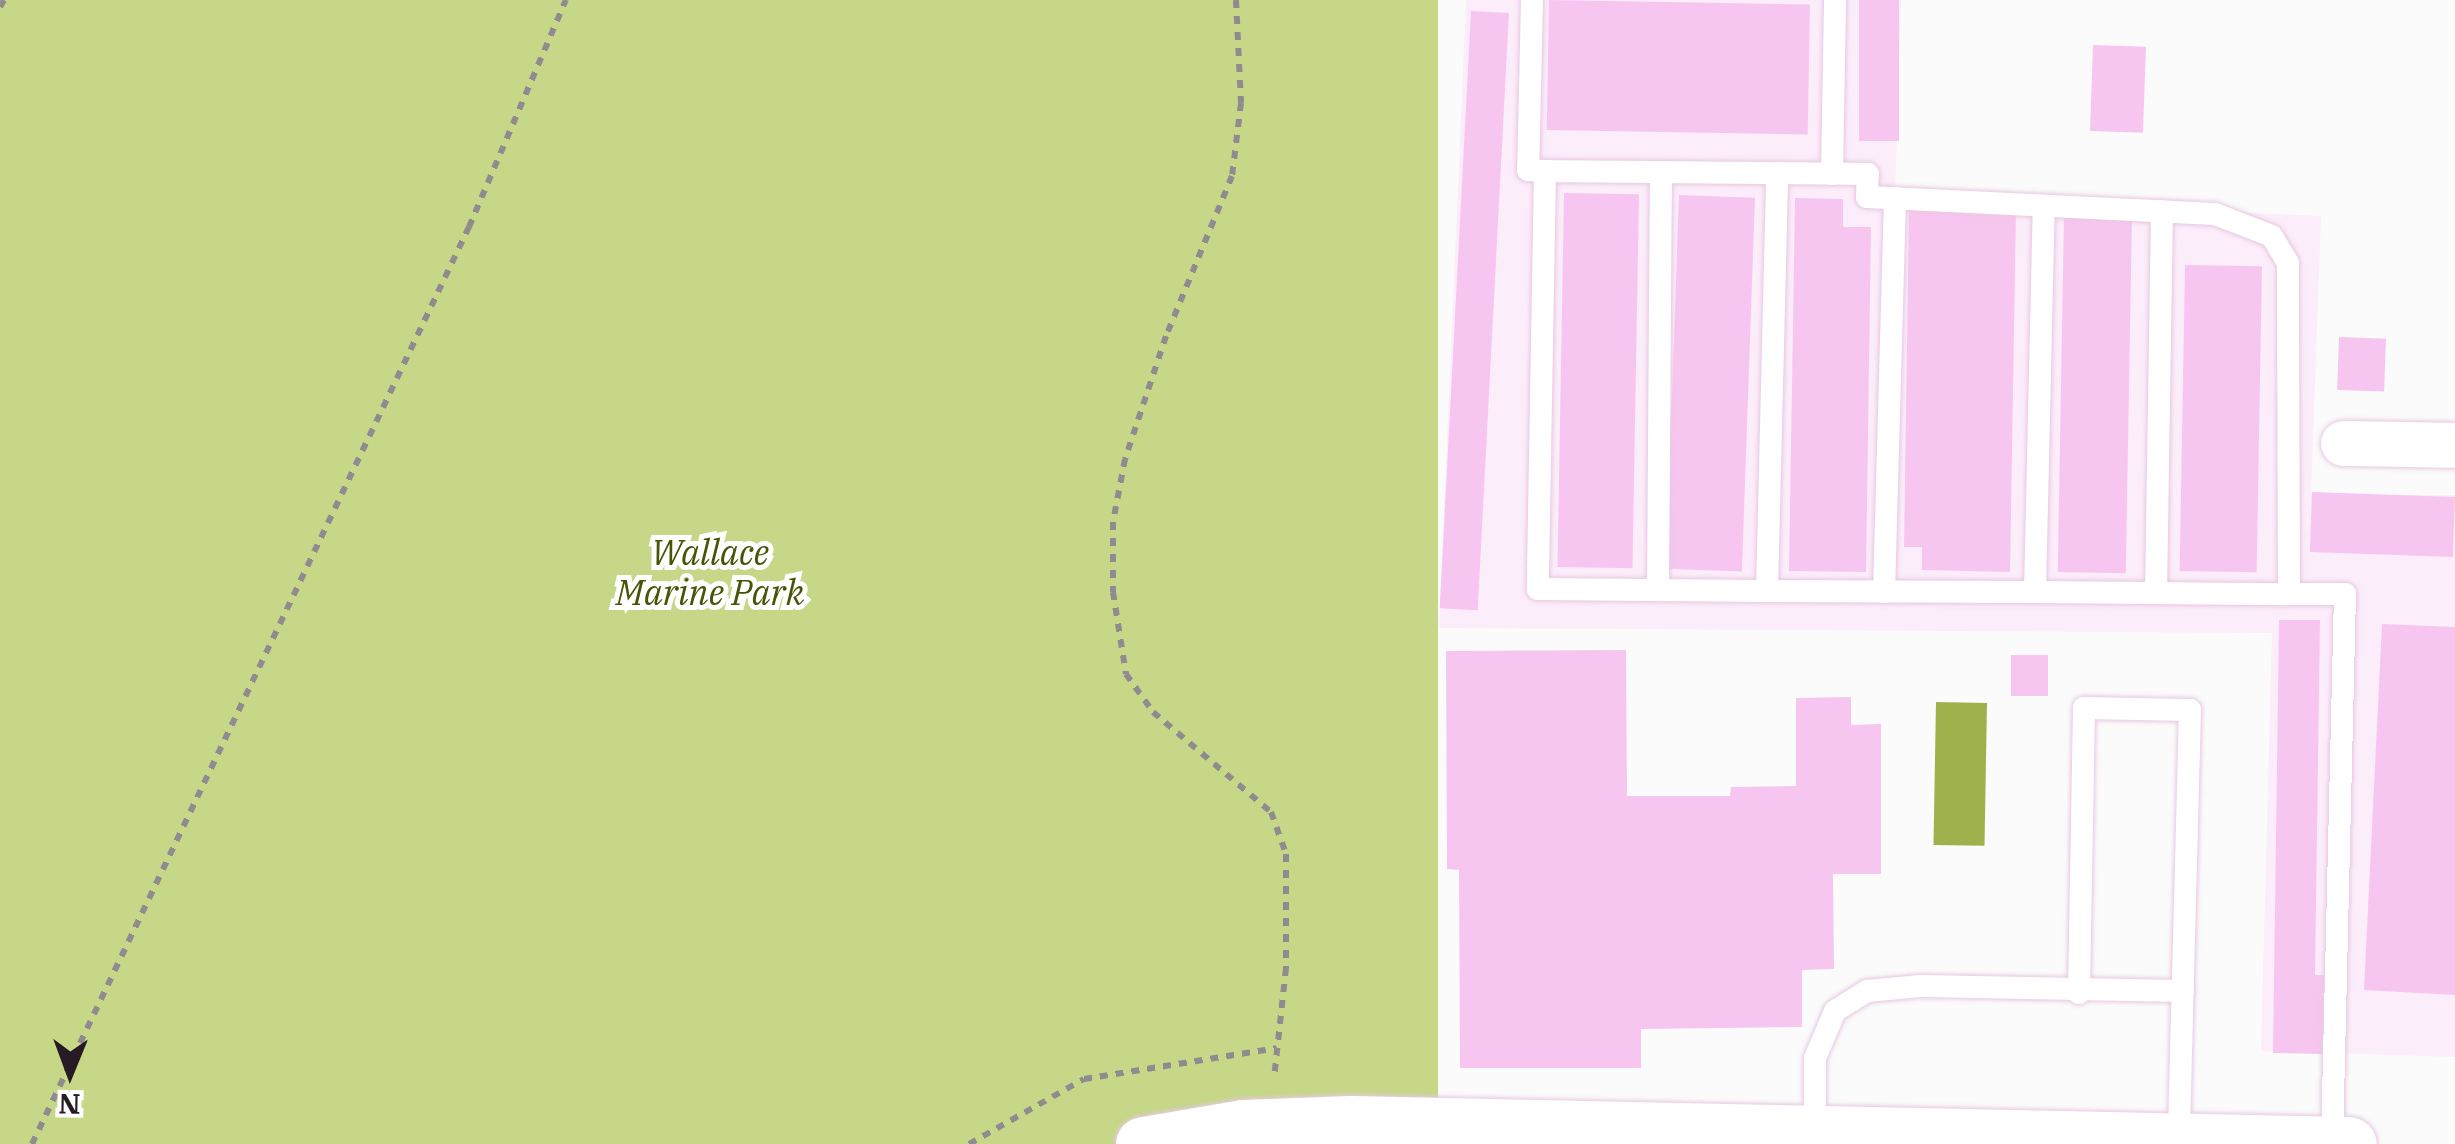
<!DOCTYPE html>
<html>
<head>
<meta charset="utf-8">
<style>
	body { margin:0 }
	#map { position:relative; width:2455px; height:1144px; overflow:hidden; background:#fbfbfb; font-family:"IBM Plex Serif",serif }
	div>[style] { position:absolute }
	.built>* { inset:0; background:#fcedfa }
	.green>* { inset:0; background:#c6d788; transform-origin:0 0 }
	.water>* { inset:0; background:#9eb14c; transform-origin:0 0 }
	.building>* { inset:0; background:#f7c6f0; transform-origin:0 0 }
	.path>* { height:6px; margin-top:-3px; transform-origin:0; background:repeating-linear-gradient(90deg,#908b8f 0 8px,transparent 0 16px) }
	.roads { filter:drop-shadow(0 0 2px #e7c8e2) drop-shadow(0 0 2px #e7c8e2) }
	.lane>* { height:22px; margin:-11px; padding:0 11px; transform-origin:11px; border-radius:11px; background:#fff }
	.street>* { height:45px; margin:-22.5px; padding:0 22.5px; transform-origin:22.5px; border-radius:22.5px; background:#fff }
	.secondary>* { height:55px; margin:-27.5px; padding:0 27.5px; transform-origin:27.5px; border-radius:27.5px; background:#fff }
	span { translate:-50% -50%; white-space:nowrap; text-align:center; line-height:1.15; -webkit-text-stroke:10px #fff; paint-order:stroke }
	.park-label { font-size:35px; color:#485406; font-style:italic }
	.north { position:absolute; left:20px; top:1024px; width:100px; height:100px; -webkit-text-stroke:8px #fff; paint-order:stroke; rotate:181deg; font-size:28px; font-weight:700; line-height:40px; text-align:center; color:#261b24 }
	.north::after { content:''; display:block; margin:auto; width:35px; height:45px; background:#261b24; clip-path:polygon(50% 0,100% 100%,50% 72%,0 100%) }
</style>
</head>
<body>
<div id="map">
	<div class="built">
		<i style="clip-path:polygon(1466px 0,1901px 0,1895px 198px,2321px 216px,2311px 495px,2455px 495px,2455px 1057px,2261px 1051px,2272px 633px,1439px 628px)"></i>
	</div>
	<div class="green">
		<i style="left:0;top:0;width:1438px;height:1144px"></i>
	</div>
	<div class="water">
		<i style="left:1936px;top:702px;width:51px;height:143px;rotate:1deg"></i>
	</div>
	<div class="building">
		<i style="left:1549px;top:0;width:261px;height:130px;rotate:1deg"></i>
		<i style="left:1859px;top:0;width:40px;height:141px"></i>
		<i style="left:1471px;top:11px;width:38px;height:598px;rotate:3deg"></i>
		<i style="left:2093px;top:45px;width:53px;height:86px;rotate:2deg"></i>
		<i style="left:1564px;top:193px;width:75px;height:374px;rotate:1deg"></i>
		<i style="left:1679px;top:195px;width:76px;height:374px;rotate:2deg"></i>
		<i style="clip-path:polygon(1795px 198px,1843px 199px,1843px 227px,1871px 227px,1866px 572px,1789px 571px)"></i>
		<i style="clip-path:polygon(1909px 209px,2016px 211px,2010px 572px,1922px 570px,1922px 547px,1904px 547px)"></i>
		<i style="left:2064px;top:214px;width:68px;height:358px;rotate:1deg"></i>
		<i style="left:2185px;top:265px;width:77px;height:306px;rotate:1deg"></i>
		<i style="left:2339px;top:337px;width:47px;height:53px;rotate:2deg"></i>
		<i style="left:2312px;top:492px;width:143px;height:60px;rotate:2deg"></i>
		<i style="clip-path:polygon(2279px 620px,2320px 620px,2315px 975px,2324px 975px,2323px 1054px,2273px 1053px)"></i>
		<i style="clip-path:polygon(2382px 624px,2455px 627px,2455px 995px,2364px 990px)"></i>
		<i style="clip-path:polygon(1626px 650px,1627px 796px,1730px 796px,1731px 787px,1796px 786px,1796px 698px,1851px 697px,1851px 725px,1881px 724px,1881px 874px,1833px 874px,1834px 969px,1802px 970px,1802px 1027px,1641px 1029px,1641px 1068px,1460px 1068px,1459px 870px,1447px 869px,1446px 651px)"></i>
		<i style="left:2011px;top:655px;width:37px;height:41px"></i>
	</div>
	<div class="path">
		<i style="left:1236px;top:0;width:103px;rotate:87.2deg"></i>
		<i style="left:1241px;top:103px;width:74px;rotate:97deg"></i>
		<i style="left:1232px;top:176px;width:173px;rotate:112.4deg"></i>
		<i style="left:1166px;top:336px;width:130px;rotate:108.4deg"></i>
		<i style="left:1125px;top:459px;width:64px;rotate:100.8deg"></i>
		<i style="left:1113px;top:522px;width:70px;rotate:90deg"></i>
		<i style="left:1113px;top:592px;width:83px;rotate:81deg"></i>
		<i style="left:1126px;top:674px;width:47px;rotate:54.6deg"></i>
		<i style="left:1153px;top:712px;width:155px;rotate:40.3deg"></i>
		<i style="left:1271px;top:812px;width:45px;rotate:70.3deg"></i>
		<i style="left:1286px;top:854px;width:114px;rotate:90deg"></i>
		<i style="left:1286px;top:968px;width:111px;rotate:96.2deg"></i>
		<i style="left:0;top:7px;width:8px;rotate:-60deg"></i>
		<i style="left:32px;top:1144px;width:1016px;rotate:-64.52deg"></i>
		<i style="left:469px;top:227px;width:247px;rotate:-66.9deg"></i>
		<i style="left:969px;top:1144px;width:132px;rotate:-29.5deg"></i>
		<i style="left:1084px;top:1079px;width:195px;rotate:-9.1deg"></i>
	</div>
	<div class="roads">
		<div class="lane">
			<i style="left:1532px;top:0;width:170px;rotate:91.3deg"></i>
			<i style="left:1528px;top:170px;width:17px;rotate:3deg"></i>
			<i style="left:1832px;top:174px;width:174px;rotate:-89deg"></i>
			<i style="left:1658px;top:590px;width:418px;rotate:-89.6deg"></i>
			<i style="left:1767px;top:591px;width:418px;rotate:-88.6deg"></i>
			<i style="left:1884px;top:592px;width:394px;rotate:-88.4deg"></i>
			<i style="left:2035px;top:592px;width:386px;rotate:-88.7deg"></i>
			<i style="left:2156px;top:593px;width:382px;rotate:-89.1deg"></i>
			<i style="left:2289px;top:594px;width:331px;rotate:-90.2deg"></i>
			<i style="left:2288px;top:263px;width:31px;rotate:-121deg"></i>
			<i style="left:2272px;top:236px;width:61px;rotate:-158.9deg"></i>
			<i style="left:2215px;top:214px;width:348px;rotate:-177.2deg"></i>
			<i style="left:1867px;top:197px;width:23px;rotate:-88deg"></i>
			<i style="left:1868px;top:174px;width:323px;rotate:-179.5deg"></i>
			<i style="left:1545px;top:171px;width:418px;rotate:91deg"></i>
			<i style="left:1538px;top:589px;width:229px;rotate:0.5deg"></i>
			<i style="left:1767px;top:591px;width:268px;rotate:0.2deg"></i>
			<i style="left:2035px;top:592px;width:254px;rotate:0.5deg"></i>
			<i style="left:2289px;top:594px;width:56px"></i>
			<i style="left:2345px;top:594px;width:549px;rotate:91.36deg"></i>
			<i style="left:2079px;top:993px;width:285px;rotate:-89deg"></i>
			<i style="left:2084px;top:708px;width:106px;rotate:1.1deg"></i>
			<i style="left:2190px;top:710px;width:428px;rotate:91.5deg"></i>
			<i style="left:1815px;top:1134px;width:76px;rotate:-90deg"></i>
			<i style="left:1815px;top:1058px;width:51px;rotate:-66.9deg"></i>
			<i style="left:1835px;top:1011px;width:38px;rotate:-32deg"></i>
			<i style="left:1867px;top:991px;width:54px;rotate:-5.3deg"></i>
			<i style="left:1921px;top:986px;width:262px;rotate:1.1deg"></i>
		</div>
		<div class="street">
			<i style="left:2343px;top:443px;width:112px;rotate:1deg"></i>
		</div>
		<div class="secondary">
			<i style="left:1143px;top:1144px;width:101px;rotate:-9.6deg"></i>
			<i style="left:1243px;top:1127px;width:108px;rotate:-2.1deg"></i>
			<i style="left:1351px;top:1123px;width:998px;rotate:1.21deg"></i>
		</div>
	</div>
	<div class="park-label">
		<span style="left:710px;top:572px">Wallace<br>Marine Park</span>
	</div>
	<div class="north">N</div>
</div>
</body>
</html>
